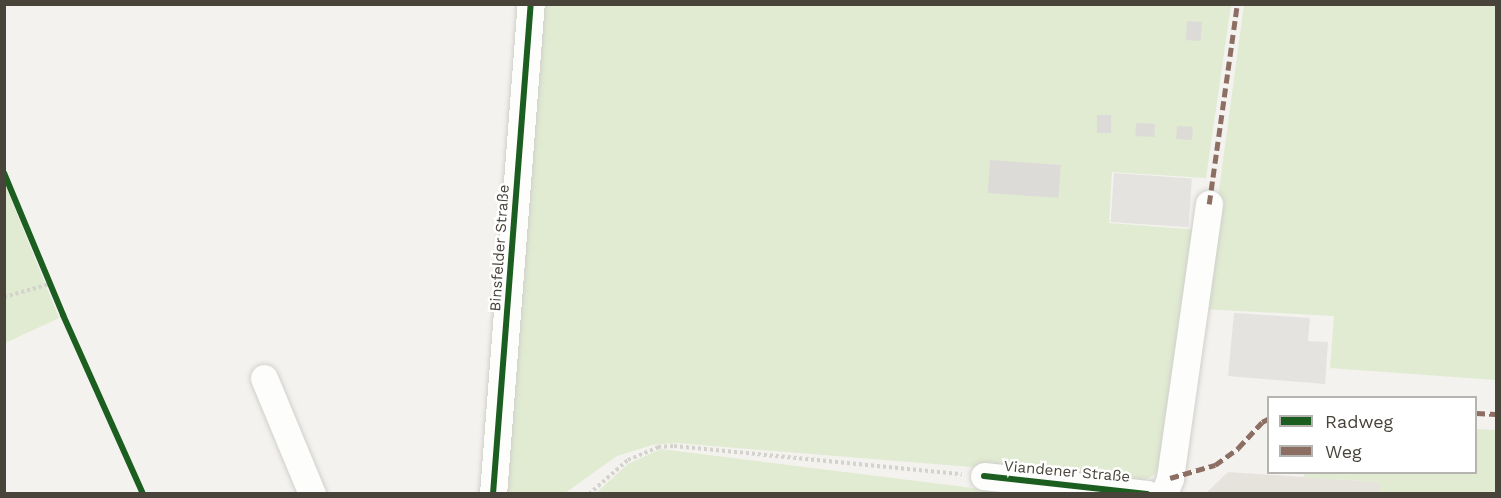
<!DOCTYPE html>
<html>
<head>
<meta charset="utf-8">
<style>
	body { margin:0 }
	#map { position:relative; width:1501px; height:498px; overflow:hidden; background:#f3f2ee; font-family:"Work Sans",sans-serif }
	div>[style] { position:absolute }
	.residential>* { inset:0; background:#e6e3dd }
	.green>* { inset:0; background:#e0ebd1 }
	.parking>* { inset:0; background:#e5e3df; transform-origin:0 0 }
	.building>* { inset:0; background:#dddbd7; transform-origin:0 0 }
	.path>* { height:4px; margin-top:-2px; transform-origin:0; background:repeating-linear-gradient(90deg,#d3d2cc 0 3px,transparent 0 6px) }
	.roads { filter:drop-shadow(0 0 2px #d1cfcc) drop-shadow(0 0 2px #d1cfcc) }
	.minor>* { height:27px; margin:-13.5px; padding:0 13.5px; transform-origin:13.5px; border-radius:13.5px; background:#fdfdfc }
	.quiet>* { height:4.5px; margin-top:-2.25px; transform-origin:0; background:repeating-linear-gradient(90deg,#8d6e63 0 9px,transparent 0 13.5px) }
	.cycleway>* { height:6px; margin:-3px; padding:0 3px; transform-origin:3px; border-radius:3px; background:#1b5e20 }
	span { translate:-50% -50%; white-space:nowrap; text-align:center; line-height:1.15; -webkit-text-stroke:5px #fff; paint-order:stroke }
	.street-label { font-size:15px; color:#49443a }
	.frame { position:absolute; inset:0; border:6px solid #49443a; pointer-events:none }
	.legend { position:absolute; left:1267px; top:396px; width:210px; height:78px; box-sizing:border-box; background:#fff; border:2px solid #b6b4b0; margin:0; padding:8px 10px; list-style:none; font-size:18px; color:#49443a }
	.legend li { display:flex; align-items:center; gap:12px; height:30px }
	.legend b { width:30px; border:2px solid #b6b4b0 }
</style>
</head>
<body>
<div id="map">
	<div class="residential">
		<i style="clip-path:polygon(1228px 472px,1380px 482px,1380px 493px,1205px 494px)"></i>
	</div>
	<div class="green">
		<i style="clip-path:polygon(538px 5px,1231px 5px,1206px 178px,1112px 172px,1109px 223px,1200px 230px,1167px 457px,1155px 474px,1144px 481px,676px 443px,652px 445px,617px 456px,565px 493px,505px 494px)"></i>
		<i style="clip-path:polygon(1244px 5px,1496px 5px,1496px 380px,1330px 368px,1334px 316px,1203px 309px)"></i>
		<i style="clip-path:polygon(4px 182px,59px 318px,5px 343px,4px 343px)"></i>
		<i style="clip-path:polygon(1476px 429px,1496px 430px,1496px 493px,1380px 493px,1379px 482px,1304px 477px,1304px 472px,1476px 472px)"></i>
		<i style="clip-path:polygon(661px 449px,989px 490px,989px 493px,595px 494px,628px 464px)"></i>
	</div>
	<div class="parking">
		<i style="left:1114px;top:173px;width:78px;height:49px;rotate:4deg"></i>
		<i style="clip-path:polygon(1234px 313px,1310px 318px,1308px 341px,1328px 342px,1325px 384px,1228px 376px)"></i>
	</div>
	<div class="building">
		<i style="left:1187px;top:21px;width:15px;height:19px;rotate:4deg"></i>
		<i style="left:1097px;top:115px;width:14px;height:18px"></i>
		<i style="left:1136px;top:123px;width:19px;height:13px;rotate:3deg"></i>
		<i style="left:1177px;top:126px;width:16px;height:13px;rotate:4deg"></i>
		<i style="left:990px;top:160px;width:71px;height:33px;rotate:4deg"></i>
	</div>
	<div class="path">
		<i style="left:4px;top:297px;width:48px;rotate:-15.8deg"></i>
		<i style="left:589px;top:494px;width:52px;rotate:-41.1deg"></i>
		<i style="left:628px;top:460px;width:33px;rotate:-23deg"></i>
		<i style="left:658px;top:447px;width:16px;rotate:-4deg"></i>
		<i style="left:674px;top:446px;width:289px;rotate:5.6deg"></i>
	</div>
	<div class="roads">
		<div class="minor">
			<i style="left:264px;top:378px;width:126px;rotate:67.5deg"></i>
			<i style="left:984px;top:476px;width:164px;rotate:6.3deg"></i>
			<i style="left:493px;top:494px;width:491px;rotate:-85.6deg"></i>
			<i style="left:1164px;top:494px;width:17px;rotate:-69deg"></i>
			<i style="left:1170px;top:478px;width:277px;rotate:-81.9deg"></i>
		</div>
	</div>
	<div class="quiet">
		<i style="left:1209px;top:204px;width:202px;rotate:-82deg"></i>
		<i style="left:1476px;top:413px;width:20px;rotate:3deg"></i>
		<i style="left:1170px;top:478px;width:47px;rotate:-16.1deg"></i>
		<i style="left:1215px;top:465px;width:29px;rotate:-36deg"></i>
		<i style="left:1238px;top:448px;width:35px;rotate:-47deg"></i>
		<i style="left:1262px;top:422px;width:7px;rotate:-27deg"></i>
	</div>
	<div class="cycleway">
		<i style="left:4px;top:173px;width:154px;rotate:67.4deg"></i>
		<i style="left:63px;top:315px;width:196px;rotate:65.9deg"></i>
		<i style="left:984px;top:476px;width:164px;rotate:6.3deg"></i>
		<i style="left:493px;top:494px;width:491px;rotate:-85.6deg"></i>
	</div>
	<div class="street-label">
		<span style="left:500px;top:248px;rotate:-86deg">Binsfelder Straße</span>
		<span style="left:1067px;top:472px;rotate:5deg">Viandener Straße</span>
	</div>
	<div class="frame"></div>
	<ul class="legend">
	<li><b style="height:8px;background:#1b5e20"></b>Radweg</li>
	<li><b style="height:8px;background:#8d6e63"></b>Weg</li>
	</ul>
</div>
</body>
</html>
